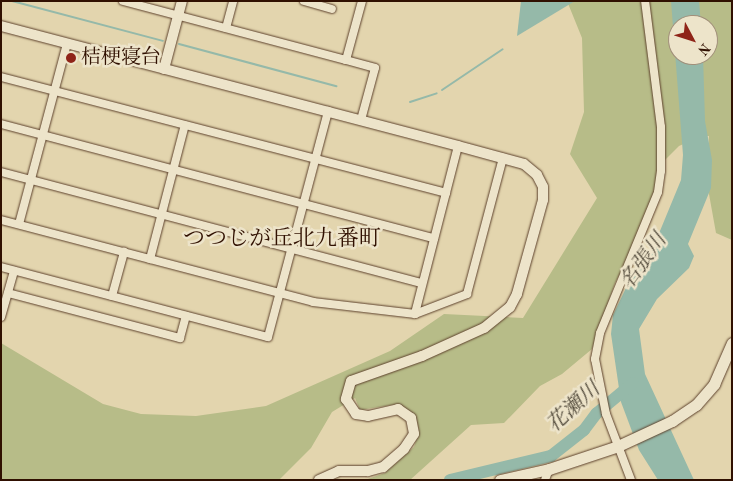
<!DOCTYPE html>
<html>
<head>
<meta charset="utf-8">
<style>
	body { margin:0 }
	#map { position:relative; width:733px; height:481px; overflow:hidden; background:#e3d5ae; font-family:"Old Standard TT","Noto Serif JP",serif }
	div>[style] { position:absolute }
	.green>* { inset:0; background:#b7bc88 }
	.water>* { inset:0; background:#95b9a9 }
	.stream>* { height:2px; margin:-1px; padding:0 1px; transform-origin:1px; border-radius:1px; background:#95b9a9 }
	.river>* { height:12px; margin:-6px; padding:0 6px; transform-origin:6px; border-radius:6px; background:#95b9a9 }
	.roads { filter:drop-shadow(0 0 1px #5d412c) drop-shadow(0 0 1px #5d412c) }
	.minor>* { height:8px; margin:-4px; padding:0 4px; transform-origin:4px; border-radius:4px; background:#ede4ca }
	.tertiary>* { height:10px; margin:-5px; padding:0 5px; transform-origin:5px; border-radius:5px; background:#ede4ca }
	.secondary>* { height:11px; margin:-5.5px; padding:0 5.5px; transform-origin:5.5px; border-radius:5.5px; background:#ede4ca }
	.dots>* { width:14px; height:14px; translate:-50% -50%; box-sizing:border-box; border:2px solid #ede4ca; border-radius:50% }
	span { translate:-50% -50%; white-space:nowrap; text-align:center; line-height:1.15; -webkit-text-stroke:5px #ede4ca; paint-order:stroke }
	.poi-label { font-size:20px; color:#301001 }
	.left { translate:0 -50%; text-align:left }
	.water-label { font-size:21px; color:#534b3c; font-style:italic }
	.quarter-label { font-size:22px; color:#301001 }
	.frame { position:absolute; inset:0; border:2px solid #301001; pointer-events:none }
	.north { position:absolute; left:668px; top:15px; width:50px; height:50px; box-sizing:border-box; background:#ede4ca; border:1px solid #a18f7a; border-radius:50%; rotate:130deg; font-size:14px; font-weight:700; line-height:20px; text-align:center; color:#301001 }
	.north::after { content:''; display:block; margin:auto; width:18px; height:22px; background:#8f2418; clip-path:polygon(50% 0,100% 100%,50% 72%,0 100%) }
</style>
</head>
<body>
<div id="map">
	<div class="green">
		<i style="clip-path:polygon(evenodd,567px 1px,732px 1px,732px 240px,716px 233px,707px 183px,709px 136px,701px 136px,679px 146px,659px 166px,654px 209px,615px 283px,592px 349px,562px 374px,540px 386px,504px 423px,471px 425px,410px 480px,365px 480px,385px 473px,414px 447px,419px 431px,415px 415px,398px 404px,360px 410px,355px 398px,332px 412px,311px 448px,279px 480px,1px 480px,1px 343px,103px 404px,141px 414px,196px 416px,266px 406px,390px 351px,444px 314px,523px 318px,597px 198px,570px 154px,584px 112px,582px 38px,567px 1px,678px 25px,708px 25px,708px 55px,678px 55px,678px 25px)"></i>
	</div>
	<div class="water">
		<i style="clip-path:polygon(521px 1px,575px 1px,517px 36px)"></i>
		<i style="clip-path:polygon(671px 1px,699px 1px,701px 25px,678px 25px,678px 55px,703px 55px,705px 121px,712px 160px,711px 188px,688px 244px,694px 256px,689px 268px,657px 299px,639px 329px,645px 374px,694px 480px,658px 480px,639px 450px,621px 402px,611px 334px,613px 315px,637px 265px,655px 243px,681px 180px,683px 155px)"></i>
	</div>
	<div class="stream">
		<i style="left:12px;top:1px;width:156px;rotate:14.8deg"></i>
		<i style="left:179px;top:44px;width:163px;rotate:15deg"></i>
		<i style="left:442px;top:90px;width:73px;rotate:-33.9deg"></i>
		<i style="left:410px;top:102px;width:28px;rotate:-18deg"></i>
	</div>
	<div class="river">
		<i style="left:450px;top:480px;width:104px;rotate:-13.4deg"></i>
		<i style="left:551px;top:456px;width:42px;rotate:-38.2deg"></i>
		<i style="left:584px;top:430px;width:21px;rotate:-53deg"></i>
		<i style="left:597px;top:413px;width:47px;rotate:-39.8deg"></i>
	</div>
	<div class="roads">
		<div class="minor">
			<i style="left:123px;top:1px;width:231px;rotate:14.8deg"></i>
			<i style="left:346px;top:60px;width:61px;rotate:-74.8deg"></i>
			<i style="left:304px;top:1px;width:29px;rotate:16deg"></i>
			<i style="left:226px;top:28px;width:28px;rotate:-75deg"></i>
			<i style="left:346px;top:60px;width:30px;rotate:15deg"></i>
			<i style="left:375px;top:68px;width:54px;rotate:105.1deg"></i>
			<i style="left:1px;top:77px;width:460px;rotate:14.6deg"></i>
			<i style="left:1px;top:124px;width:448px;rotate:14.8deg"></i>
			<i style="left:458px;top:146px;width:173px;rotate:104.4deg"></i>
			<i style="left:415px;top:314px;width:56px;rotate:-21deg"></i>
			<i style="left:467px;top:294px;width:141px;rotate:-75.2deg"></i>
			<i style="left:1px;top:172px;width:435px;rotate:14.8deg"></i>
			<i style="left:1px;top:220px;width:323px;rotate:14.7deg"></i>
			<i style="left:313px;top:302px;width:103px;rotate:6.7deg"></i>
			<i style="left:19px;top:224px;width:187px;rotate:-75.1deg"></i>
			<i style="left:150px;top:259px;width:138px;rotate:-75.4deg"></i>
			<i style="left:1px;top:267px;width:276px;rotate:14.7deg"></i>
			<i style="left:268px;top:337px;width:234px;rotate:-75.1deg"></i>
			<i style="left:8px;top:293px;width:178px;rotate:14.7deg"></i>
			<i style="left:180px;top:338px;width:23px;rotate:-75deg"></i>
			<i style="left:112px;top:296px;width:46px;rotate:-74.7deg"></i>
			<i style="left:1px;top:317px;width:48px;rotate:-74.2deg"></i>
			<i style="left:545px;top:480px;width:12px;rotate:-70deg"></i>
			<i style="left:631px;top:480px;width:71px;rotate:-110.7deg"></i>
			<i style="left:606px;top:414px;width:56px;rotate:-101.3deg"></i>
			<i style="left:595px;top:359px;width:26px;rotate:-79deg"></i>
			<i style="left:600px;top:333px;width:152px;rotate:-67.6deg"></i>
			<i style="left:658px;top:192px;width:21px;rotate:-82deg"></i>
			<i style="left:661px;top:171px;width:44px;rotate:-90deg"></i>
			<i style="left:661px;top:127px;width:127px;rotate:-97.2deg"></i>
		</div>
		<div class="tertiary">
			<i style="left:1px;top:26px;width:472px;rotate:14.7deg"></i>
			<i style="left:458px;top:146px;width:68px;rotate:15.3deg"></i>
			<i style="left:524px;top:164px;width:17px;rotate:40deg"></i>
			<i style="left:537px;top:175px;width:13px;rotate:63deg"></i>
			<i style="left:543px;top:187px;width:13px;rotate:90deg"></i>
			<i style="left:543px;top:200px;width:98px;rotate:105.5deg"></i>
			<i style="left:517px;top:294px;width:15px;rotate:118deg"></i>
			<i style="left:510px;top:307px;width:33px;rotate:141deg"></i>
			<i style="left:484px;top:328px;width:68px;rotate:155.7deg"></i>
			<i style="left:422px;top:356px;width:75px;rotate:160.6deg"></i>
			<i style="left:351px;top:381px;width:19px;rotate:106deg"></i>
			<i style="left:346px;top:399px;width:18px;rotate:56deg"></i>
			<i style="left:356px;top:414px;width:12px;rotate:9deg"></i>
			<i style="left:368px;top:416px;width:31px;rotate:-13deg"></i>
			<i style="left:398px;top:409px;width:16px;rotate:35deg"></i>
			<i style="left:411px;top:418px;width:16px;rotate:79deg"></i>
			<i style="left:414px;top:434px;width:18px;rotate:124deg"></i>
			<i style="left:404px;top:449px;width:28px;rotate:139deg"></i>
			<i style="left:383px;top:467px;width:16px;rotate:165deg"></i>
			<i style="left:368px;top:471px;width:29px;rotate:180deg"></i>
			<i style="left:339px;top:471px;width:22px;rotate:156deg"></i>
			<i style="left:164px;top:69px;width:70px;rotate:-75.2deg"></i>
		</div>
		<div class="secondary">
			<i style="left:500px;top:480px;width:50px;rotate:-12.7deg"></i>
			<i style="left:549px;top:469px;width:73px;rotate:-18.4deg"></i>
			<i style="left:618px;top:446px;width:60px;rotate:-24.8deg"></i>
			<i style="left:672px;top:421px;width:29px;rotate:-34deg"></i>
			<i style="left:696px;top:405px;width:28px;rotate:-49deg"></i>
			<i style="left:714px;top:384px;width:45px;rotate:-66.3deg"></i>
		</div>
	</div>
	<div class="dots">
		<i style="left:71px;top:58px;background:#8f2418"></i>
	</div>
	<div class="poi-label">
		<span class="left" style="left:81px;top:58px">桔梗寝台</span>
	</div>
	<div class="water-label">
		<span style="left:644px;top:262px;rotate:-54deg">名張川</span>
		<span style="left:574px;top:408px;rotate:-42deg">花瀬川</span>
	</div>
	<div class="quarter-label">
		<span style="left:282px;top:240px">つつじが丘北九番町</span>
	</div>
	<div class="frame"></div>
	<div class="north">N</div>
</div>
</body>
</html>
